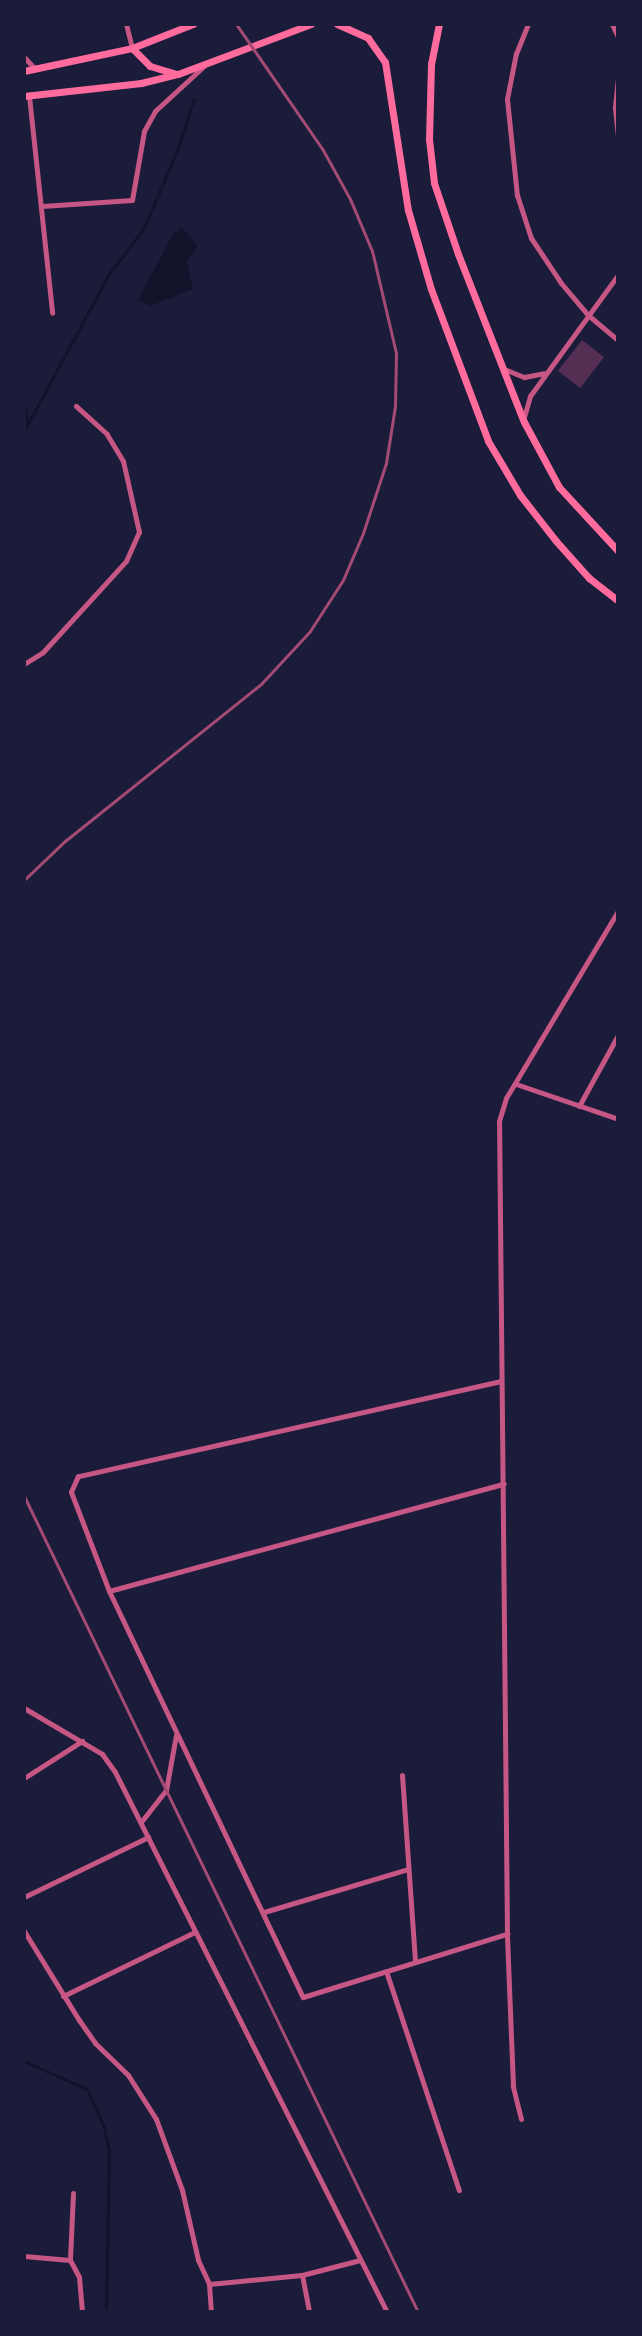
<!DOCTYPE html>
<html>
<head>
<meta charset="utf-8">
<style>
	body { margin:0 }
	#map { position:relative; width:642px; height:2336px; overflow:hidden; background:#1b1b3a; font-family:"Playfair Display",serif }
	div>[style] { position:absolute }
	.water>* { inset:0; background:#12122b }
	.stream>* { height:3px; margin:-1.5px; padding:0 1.5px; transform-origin:1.5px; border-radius:1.5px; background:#12122b }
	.building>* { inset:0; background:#542f53; transform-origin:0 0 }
	.minor>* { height:5px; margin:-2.5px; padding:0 2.5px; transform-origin:2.5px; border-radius:2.5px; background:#c65784 }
	.secondary>* { height:7px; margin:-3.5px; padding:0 3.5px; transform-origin:3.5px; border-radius:3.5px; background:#ff6b9d }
	.rail>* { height:3px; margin:-1.5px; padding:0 1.5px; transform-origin:1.5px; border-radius:1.5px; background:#a44b75 }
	span { translate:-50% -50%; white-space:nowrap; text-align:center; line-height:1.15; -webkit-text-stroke:6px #1b1b3a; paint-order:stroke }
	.frame { position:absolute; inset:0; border:26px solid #1b1b3a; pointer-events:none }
</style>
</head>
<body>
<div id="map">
	<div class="water">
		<i style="clip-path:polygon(182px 227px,197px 246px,187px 262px,193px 289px,150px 306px,138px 300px,173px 234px)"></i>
	</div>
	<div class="stream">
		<i style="left:24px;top:402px;width:20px;rotate:81deg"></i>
		<i style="left:24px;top:431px;width:179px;rotate:-61.6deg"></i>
		<i style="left:109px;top:274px;width:58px;rotate:-52.7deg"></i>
		<i style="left:144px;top:228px;width:87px;rotate:-67deg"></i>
		<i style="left:178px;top:148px;width:52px;rotate:-72.3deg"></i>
		<i style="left:24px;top:2061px;width:69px;rotate:24deg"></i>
		<i style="left:87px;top:2089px;width:42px;rotate:65.9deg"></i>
		<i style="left:104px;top:2127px;width:25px;rotate:78deg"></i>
		<i style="left:109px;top:2151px;width:161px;rotate:91.1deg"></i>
	</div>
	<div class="building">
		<i style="left:582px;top:340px;width:28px;height:39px;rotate:38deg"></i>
	</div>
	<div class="minor">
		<i style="left:126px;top:24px;width:25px;rotate:76deg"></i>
		<i style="left:528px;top:24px;width:31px;rotate:112deg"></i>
		<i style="left:516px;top:53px;width:47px;rotate:101.1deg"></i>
		<i style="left:507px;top:99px;width:97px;rotate:84.1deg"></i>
		<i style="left:517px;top:195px;width:45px;rotate:72deg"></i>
		<i style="left:531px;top:238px;width:54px;rotate:56.3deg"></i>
		<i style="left:561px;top:283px;width:42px;rotate:49.8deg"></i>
		<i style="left:588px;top:315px;width:39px;rotate:40deg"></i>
		<i style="left:612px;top:24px;width:14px;rotate:65deg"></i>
		<i style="left:24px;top:57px;width:16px;rotate:47deg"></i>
		<i style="left:618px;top:78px;width:30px;rotate:96deg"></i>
		<i style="left:615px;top:108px;width:28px;rotate:84deg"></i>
		<i style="left:29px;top:96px;width:218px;rotate:83.9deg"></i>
		<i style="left:42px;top:206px;width:90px;rotate:-3.8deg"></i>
		<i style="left:132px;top:200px;width:70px;rotate:-80.1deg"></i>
		<i style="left:144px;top:131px;width:23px;rotate:-61deg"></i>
		<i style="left:155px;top:111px;width:68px;rotate:-42.6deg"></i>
		<i style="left:504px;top:369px;width:22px;rotate:22deg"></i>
		<i style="left:524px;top:377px;width:20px;rotate:-11deg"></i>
		<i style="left:524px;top:417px;width:22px;rotate:-74deg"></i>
		<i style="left:530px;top:396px;width:150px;rotate:-54deg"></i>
		<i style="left:24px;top:664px;width:22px;rotate:-32deg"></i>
		<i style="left:43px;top:652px;width:123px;rotate:-47.6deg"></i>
		<i style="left:126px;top:561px;width:32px;rotate:-66deg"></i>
		<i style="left:139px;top:532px;width:73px;rotate:-102.7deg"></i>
		<i style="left:123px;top:461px;width:31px;rotate:-121deg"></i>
		<i style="left:107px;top:434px;width:42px;rotate:-137.9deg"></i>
		<i style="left:516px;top:1084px;width:108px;rotate:18.9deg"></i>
		<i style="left:579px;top:1106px;width:81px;rotate:-61.2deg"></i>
		<i style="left:501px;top:1381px;width:434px;rotate:167.3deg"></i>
		<i style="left:78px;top:1476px;width:17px;rotate:114deg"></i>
		<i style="left:71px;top:1492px;width:106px;rotate:69deg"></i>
		<i style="left:109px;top:1591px;width:450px;rotate:64.5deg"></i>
		<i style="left:303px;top:1997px;width:214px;rotate:-17.2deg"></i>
		<i style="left:109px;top:1591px;width:409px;rotate:-15.2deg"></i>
		<i style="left:24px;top:1708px;width:91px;rotate:30.5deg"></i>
		<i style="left:102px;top:1754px;width:22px;rotate:54deg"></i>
		<i style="left:115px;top:1772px;width:605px;rotate:63.27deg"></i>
		<i style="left:402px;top:1775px;width:186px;rotate:86deg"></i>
		<i style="left:24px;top:1778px;width:69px;rotate:-32.5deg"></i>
		<i style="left:141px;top:1822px;width:41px;rotate:-52deg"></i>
		<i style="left:166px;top:1790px;width:56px;rotate:-79.7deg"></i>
		<i style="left:24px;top:1897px;width:138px;rotate:-25.8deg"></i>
		<i style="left:264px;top:1912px;width:150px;rotate:-16.6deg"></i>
		<i style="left:24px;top:1931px;width:105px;rotate:58.3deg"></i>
		<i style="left:79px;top:2020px;width:28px;rotate:55deg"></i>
		<i style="left:95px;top:2043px;width:46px;rotate:44.1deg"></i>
		<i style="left:128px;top:2075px;width:52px;rotate:57.5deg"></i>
		<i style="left:156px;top:2119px;width:76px;rotate:69.9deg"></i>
		<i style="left:182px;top:2190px;width:72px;rotate:77.1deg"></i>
		<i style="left:198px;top:2260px;width:26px;rotate:65deg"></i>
		<i style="left:209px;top:2284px;width:28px;rotate:86deg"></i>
		<i style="left:386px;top:1971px;width:231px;rotate:71.6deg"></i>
		<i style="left:63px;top:1996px;width:147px;rotate:-25.9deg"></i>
		<i style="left:521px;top:2119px;width:34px;rotate:-104deg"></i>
		<i style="left:513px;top:2086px;width:152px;rotate:-92.3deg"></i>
		<i style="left:507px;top:1934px;width:813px;rotate:-90.56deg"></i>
		<i style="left:499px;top:1121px;width:24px;rotate:-73deg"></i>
		<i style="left:506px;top:1098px;width:218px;rotate:-59.1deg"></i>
		<i style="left:73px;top:2193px;width:67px;rotate:92.6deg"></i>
		<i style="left:70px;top:2260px;width:19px;rotate:62deg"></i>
		<i style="left:79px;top:2277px;width:35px;rotate:85deg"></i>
		<i style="left:24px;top:2256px;width:46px;rotate:5deg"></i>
		<i style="left:302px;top:2275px;width:38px;rotate:79deg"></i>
		<i style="left:209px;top:2284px;width:93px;rotate:-5.5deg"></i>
		<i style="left:302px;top:2275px;width:60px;rotate:-14.5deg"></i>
	</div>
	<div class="secondary">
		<i style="left:337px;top:24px;width:34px;rotate:24deg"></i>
		<i style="left:368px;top:38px;width:29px;rotate:55deg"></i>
		<i style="left:385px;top:62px;width:150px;rotate:81.2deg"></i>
		<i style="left:408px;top:210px;width:82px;rotate:73.8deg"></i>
		<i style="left:431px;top:289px;width:162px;rotate:69.4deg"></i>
		<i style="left:488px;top:441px;width:63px;rotate:59.3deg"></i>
		<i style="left:520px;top:495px;width:58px;rotate:52deg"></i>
		<i style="left:556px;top:541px;width:50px;rotate:48.3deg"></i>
		<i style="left:589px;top:578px;width:37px;rotate:38deg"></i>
		<i style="left:439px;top:24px;width:41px;rotate:101.3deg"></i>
		<i style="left:431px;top:64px;width:75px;rotate:91.5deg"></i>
		<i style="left:429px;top:139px;width:44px;rotate:83.5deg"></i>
		<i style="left:434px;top:183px;width:75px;rotate:71.3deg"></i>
		<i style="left:458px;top:254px;width:180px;rotate:68.6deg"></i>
		<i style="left:524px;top:422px;width:74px;rotate:61.7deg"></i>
		<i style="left:559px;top:487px;width:87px;rotate:47.3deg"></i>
		<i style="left:132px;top:48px;width:25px;rotate:45deg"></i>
		<i style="left:150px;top:66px;width:27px;rotate:17deg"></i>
		<i style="left:24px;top:71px;width:110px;rotate:-12deg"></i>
		<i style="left:132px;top:48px;width:66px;rotate:-21.5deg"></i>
		<i style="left:24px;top:96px;width:118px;rotate:-6.3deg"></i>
		<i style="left:141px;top:83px;width:38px;rotate:-14deg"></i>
		<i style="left:178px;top:74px;width:142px;rotate:-20.6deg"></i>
	</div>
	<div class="rail">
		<i style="left:24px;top:880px;width:57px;rotate:-43.6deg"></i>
		<i style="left:65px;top:841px;width:251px;rotate:-38.7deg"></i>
		<i style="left:261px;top:684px;width:72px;rotate:-47.2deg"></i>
		<i style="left:310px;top:631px;width:61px;rotate:-57.1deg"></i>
		<i style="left:343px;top:580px;width:51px;rotate:-66.9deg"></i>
		<i style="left:363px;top:533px;width:74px;rotate:-71.8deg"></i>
		<i style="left:386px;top:463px;width:58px;rotate:-81deg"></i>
		<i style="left:395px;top:406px;width:53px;rotate:-88.9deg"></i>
		<i style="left:396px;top:353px;width:105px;rotate:-103.2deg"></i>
		<i style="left:372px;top:251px;width:56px;rotate:-112.9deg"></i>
		<i style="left:350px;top:199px;width:56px;rotate:-118.9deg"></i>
		<i style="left:323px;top:150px;width:153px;rotate:-124.6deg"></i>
		<i style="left:24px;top:1496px;width:906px;rotate:64.23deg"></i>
	</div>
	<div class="frame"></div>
</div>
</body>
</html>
